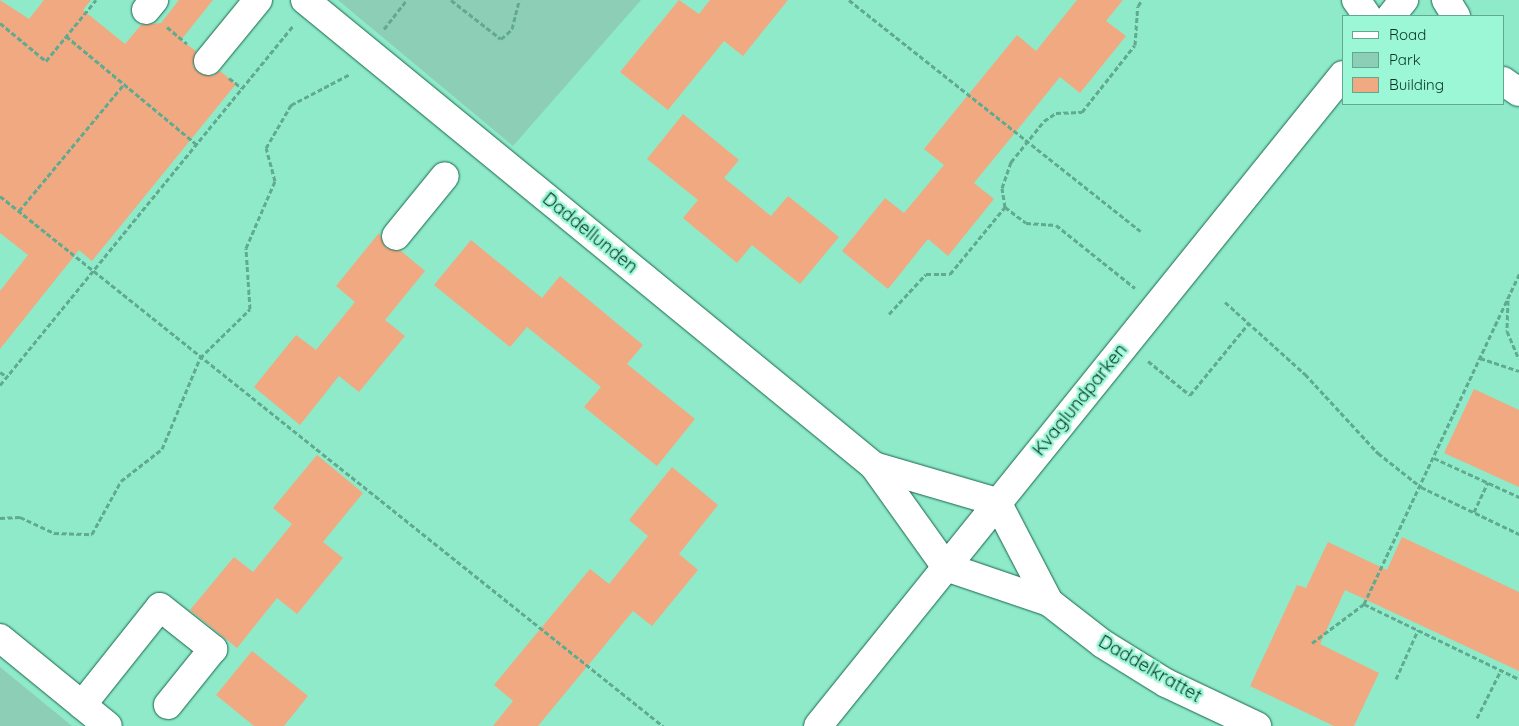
<!DOCTYPE html>
<html>
<head>
<meta charset="utf-8">
<style>
	body { margin:0 }
	#map { position:relative; width:1519px; height:726px; overflow:hidden; background:#8eeac9; font-family:Quicksand,sans-serif }
	div>[style] { position:absolute }
	.green>* { inset:0; background:#8dcfb6 }
	.building>* { inset:0; background:#f1a982 }
	.path>* { height:3px; margin-top:-1.5px; transform-origin:0; background:repeating-linear-gradient(90deg,#60aa90 0 5px,transparent 0 7.5px) }
	.roads { filter:drop-shadow(0 0 1px #19644e) drop-shadow(0 0 1px #19644e) }
	.minor>* { height:28px; margin:-14px; padding:0 14px; transform-origin:14px; border-radius:14px; background:#fff }
	span { translate:-50% -50%; white-space:nowrap; text-align:center; line-height:1.15; -webkit-text-stroke:5px #9bf7d6; paint-order:stroke }
	.street-label { font-size:18px; color:#093226 }
	.legend { position:absolute; left:1342px; top:15px; width:162px; height:90px; box-sizing:border-box; background:#9bf7d6; border:1px solid #61a890; margin:0; padding:6px 9px; list-style:none; font-size:15px; color:#093226 }
	.legend li { display:flex; align-items:center; gap:10px; height:25px }
	.legend b { width:25px; border:1px solid #61a890 }
</style>
</head>
<body>
<div id="map">
	<div class="green">
		<i style="clip-path:polygon(338px 0,641px 0,513px 146px)"></i>
		<i style="clip-path:polygon(0 667px,72px 726px,0 726px)"></i>
	</div>
	<div class="building">
		<i style="clip-path:polygon(0 0,29px 19px,44px 0,91px 0,83px 10px,125px 44px,141px 25px,161px 23px,179px 0,213px 0,181px 40px,196px 51px,193px 66px,199px 73px,213px 76px,220px 71px,236px 84px,92px 261px,79px 250px,0 349px,0 291px,28px 255px,0 233px)"></i>
		<i style="clip-path:polygon(679px 0,699px 14px,710px 0,788px 0,743px 56px,724px 41px,668px 110px,620px 72px)"></i>
		<i style="clip-path:polygon(1077px 0,1123px 0,1106px 21px,1126px 36px,1080px 93px,1060px 77px,1014px 134px,974px 183px,994px 199px,948px 256px,928px 239px,888px 289px,842px 251px,885px 198px,904px 213px,944px 165px,924px 149px,1017px 35px,1036px 51px)"></i>
		<i style="clip-path:polygon(683px 114px,739px 160px,724px 178px,771px 216px,788px 196px,839px 237px,800px 284px,752px 245px,737px 263px,683px 218px,698px 200px,647px 159px)"></i>
		<i style="clip-path:polygon(379px 233px,386px 248px,401px 251px,425px 271px,385px 320px,405px 336px,359px 392px,339px 376px,300px 425px,254px 387px,296px 335px,316px 350px,355px 302px,336px 286px)"></i>
		<i style="clip-path:polygon(471px 240px,542px 298px,560px 276px,643px 345px,627px 364px,695px 419px,657px 466px,584px 407px,601px 387px,527px 327px,510px 347px,434px 285px)"></i>
		<i style="clip-path:polygon(1474px 389px,1519px 410px,1519px 487px,1444px 453px)"></i>
		<i style="clip-path:polygon(317px 455px,363px 493px,323px 542px,343px 558px,297px 614px,277px 598px,237px 648px,190px 610px,234px 557px,253px 572px,292px 524px,273px 508px)"></i>
		<i style="clip-path:polygon(672px 467px,718px 505px,679px 554px,698px 570px,652px 626px,633px 611px,538px 726px,493px 726px,513px 701px,494px 685px,590px 569px,609px 584px,648px 536px,629px 520px)"></i>
		<i style="clip-path:polygon(1402px 537px,1519px 592px,1519px 671px,1345px 590px,1320px 644px,1379px 673px,1354px 726px,1334px 726px,1250px 686px,1297px 585px,1306px 588px,1328px 542px,1387px 570px)"></i>
		<i style="clip-path:polygon(252px 651px,308px 696px,284px 726px,254px 726px,216px 695px)"></i>
	</div>
	<div class="path">
		<i style="left:451px;top:0;width:63px;rotate:38deg"></i>
		<i style="left:501px;top:39px;width:15px;rotate:-42deg"></i>
		<i style="left:512px;top:29px;width:30px;rotate:-76deg"></i>
		<i style="left:849px;top:0;width:372px;rotate:38.4deg"></i>
		<i style="left:0;top:23px;width:60px;rotate:39.6deg"></i>
		<i style="left:46px;top:61px;width:79px;rotate:-50.7deg"></i>
		<i style="left:167px;top:27px;width:26px;rotate:40deg"></i>
		<i style="left:384px;top:29px;width:37px;rotate:-52deg"></i>
		<i style="left:66px;top:36px;width:169px;rotate:39.7deg"></i>
		<i style="left:229px;top:78px;width:16px;rotate:38deg"></i>
		<i style="left:0;top:196px;width:849px;rotate:38.64deg"></i>
		<i style="left:1005px;top:207px;width:26px;rotate:37deg"></i>
		<i style="left:1026px;top:223px;width:30px;rotate:4deg"></i>
		<i style="left:1056px;top:225px;width:101px;rotate:38.6deg"></i>
		<i style="left:19px;top:211px;width:165px;rotate:-50.4deg"></i>
		<i style="left:1508px;top:300px;width:31px;rotate:92deg"></i>
		<i style="left:1507px;top:331px;width:30px;rotate:67deg"></i>
		<i style="left:1225px;top:302px;width:108px;rotate:42deg"></i>
		<i style="left:1305px;top:374px;width:108px;rotate:47.3deg"></i>
		<i style="left:1378px;top:453px;width:55px;rotate:38.3deg"></i>
		<i style="left:1421px;top:487px;width:109px;rotate:25.6deg"></i>
		<i style="left:889px;top:314px;width:54px;rotate:-47.2deg"></i>
		<i style="left:926px;top:274px;width:24px"></i>
		<i style="left:950px;top:274px;width:87px;rotate:-50.6deg"></i>
		<i style="left:1005px;top:207px;width:19px;rotate:-99deg"></i>
		<i style="left:1002px;top:188px;width:28px;rotate:-71deg"></i>
		<i style="left:1011px;top:162px;width:53px;rotate:-51.2deg"></i>
		<i style="left:1044px;top:121px;width:14px;rotate:-34deg"></i>
		<i style="left:1056px;top:113px;width:26px;rotate:-2deg"></i>
		<i style="left:1082px;top:112px;width:85px;rotate:-51.7deg"></i>
		<i style="left:1135px;top:45px;width:39px;rotate:-86deg"></i>
		<i style="left:1138px;top:6px;width:7px;rotate:-56deg"></i>
		<i style="left:1480px;top:358px;width:41px;rotate:18.4deg"></i>
		<i style="left:1148px;top:361px;width:54px;rotate:39deg"></i>
		<i style="left:1190px;top:395px;width:93px;rotate:-50.7deg"></i>
		<i style="left:0;top:372px;width:9px;rotate:36deg"></i>
		<i style="left:0;top:385px;width:463px;rotate:-50.8deg"></i>
		<i style="left:1434px;top:458px;width:94px;rotate:24.6deg"></i>
		<i style="left:1474px;top:512px;width:33px;rotate:-65deg"></i>
		<i style="left:0;top:518px;width:20px;rotate:-3deg"></i>
		<i style="left:20px;top:517px;width:38px;rotate:25deg"></i>
		<i style="left:54px;top:533px;width:38px;rotate:2deg"></i>
		<i style="left:92px;top:534px;width:60px;rotate:-61.3deg"></i>
		<i style="left:121px;top:481px;width:52px;rotate:-38deg"></i>
		<i style="left:162px;top:449px;width:99px;rotate:-67.3deg"></i>
		<i style="left:200px;top:358px;width:70px;rotate:-44.4deg"></i>
		<i style="left:250px;top:309px;width:61px;rotate:-93.8deg"></i>
		<i style="left:246px;top:248px;width:73px;rotate:-66.6deg"></i>
		<i style="left:275px;top:181px;width:34px;rotate:-105deg"></i>
		<i style="left:266px;top:148px;width:50px;rotate:-59.8deg"></i>
		<i style="left:291px;top:105px;width:67px;rotate:-27.7deg"></i>
		<i style="left:1364px;top:604px;width:172px;rotate:25.8deg"></i>
		<i style="left:1312px;top:643px;width:65px;rotate:-36.9deg"></i>
		<i style="left:1364px;top:604px;width:365px;rotate:-64.8deg"></i>
		<i style="left:1396px;top:679px;width:54px;rotate:-65.8deg"></i>
		<i style="left:1477px;top:718px;width:54px;rotate:-63.4deg"></i>
	</div>
	<div class="roads">
		<div class="minor">
			<i style="left:305px;top:0;width:735px;rotate:39.32deg"></i>
			<i style="left:1356px;top:0;width:19px;rotate:55deg"></i>
			<i style="left:1446px;top:0;width:19px;rotate:58deg"></i>
			<i style="left:146px;top:10px;width:13px;rotate:-51deg"></i>
			<i style="left:1391px;top:16px;width:21px;rotate:-51deg"></i>
			<i style="left:208px;top:61px;width:79px;rotate:-50.7deg"></i>
			<i style="left:1503px;top:81px;width:19px;rotate:35deg"></i>
			<i style="left:396px;top:236px;width:77px;rotate:-50.8deg"></i>
			<i style="left:874px;top:466px;width:128px;rotate:16.3deg"></i>
			<i style="left:997px;top:502px;width:113px;rotate:62.5deg"></i>
			<i style="left:1049px;top:602px;width:109px;rotate:-161.2deg"></i>
			<i style="left:946px;top:567px;width:124px;rotate:-125.5deg"></i>
			<i style="left:1049px;top:602px;width:68px;rotate:37.9deg"></i>
			<i style="left:1103px;top:644px;width:74px;rotate:31.8deg"></i>
			<i style="left:1166px;top:683px;width:101px;rotate:25.3deg"></i>
			<i style="left:0;top:638px;width:139px;rotate:39.2deg"></i>
			<i style="left:82px;top:705px;width:125px;rotate:-51.5deg"></i>
			<i style="left:160px;top:607px;width:68px;rotate:38.4deg"></i>
			<i style="left:213px;top:649px;width:72px;rotate:128.8deg"></i>
			<i style="left:818px;top:726px;width:836px;rotate:-51.12deg"></i>
		</div>
	</div>
	<div class="street-label">
		<span style="left:590px;top:233px;rotate:39deg">Daddellunden</span>
		<span style="left:1080px;top:400px;rotate:-51deg">Kvaglundparken</span>
		<span style="left:1150px;top:669px;rotate:30deg">Daddelkrattet</span>
	</div>
	<ul class="legend">
	<li><b style="height:6px;background:#fff"></b>Road</li>
	<li><b style="height:14px;background:#8dcfb6"></b>Park</li>
	<li><b style="height:14px;background:#f1a982"></b>Building</li>
	</ul>
</div>
</body>
</html>
